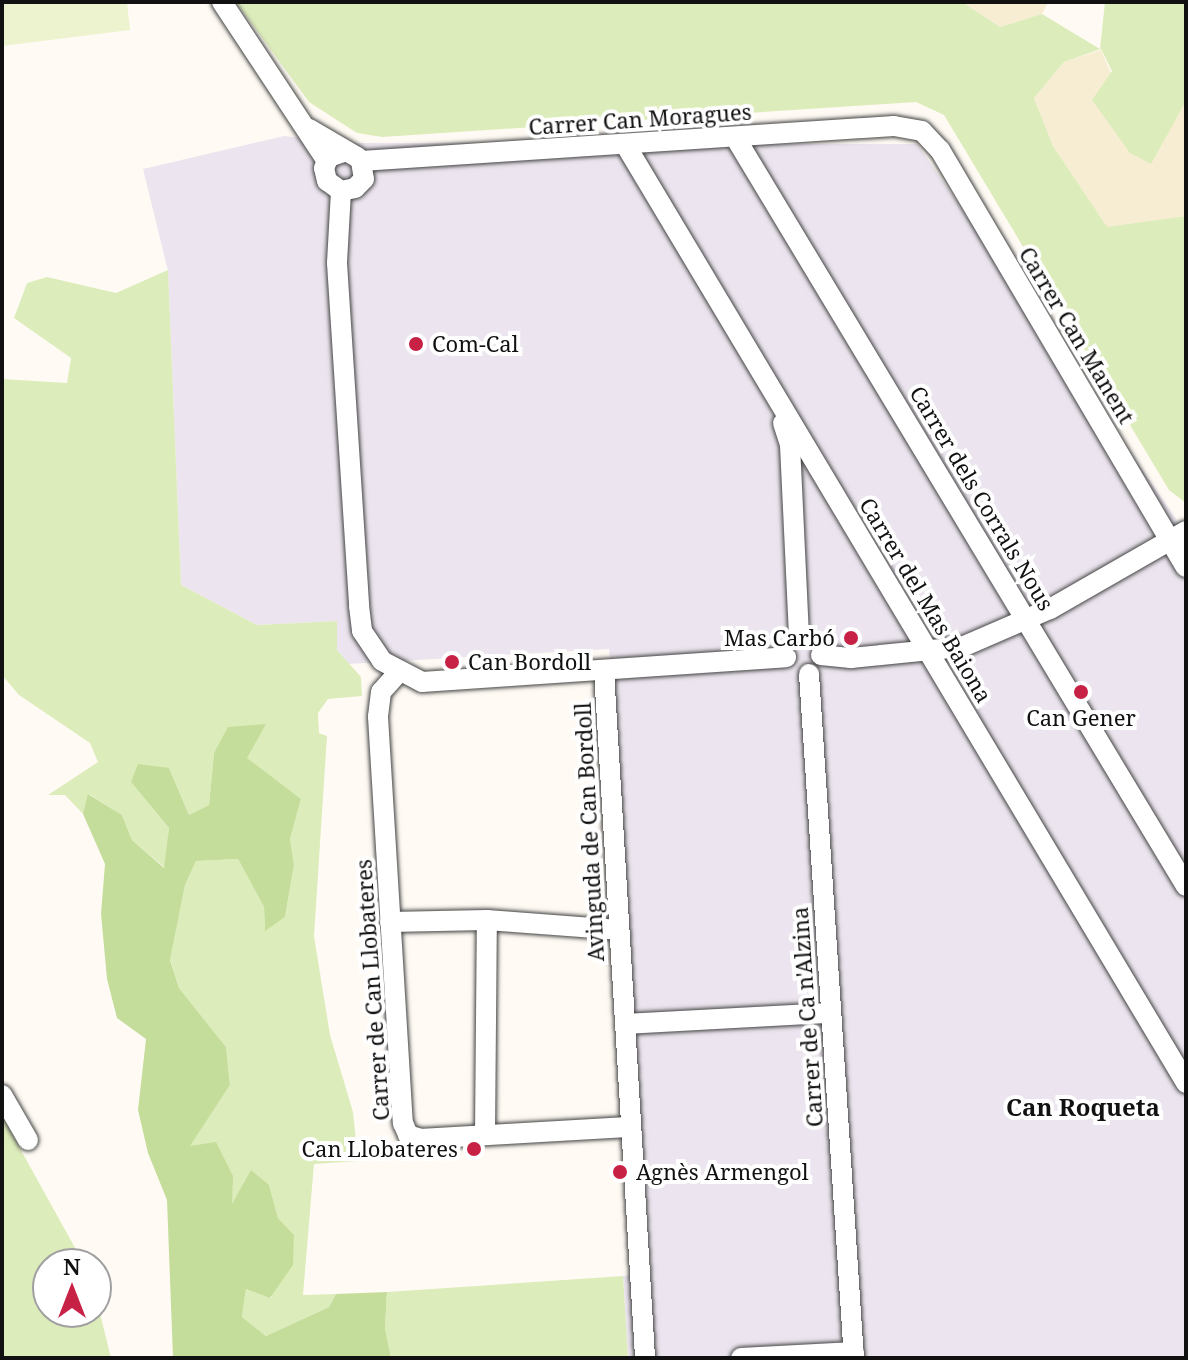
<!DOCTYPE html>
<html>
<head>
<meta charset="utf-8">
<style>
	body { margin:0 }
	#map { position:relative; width:1188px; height:1360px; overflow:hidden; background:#fffbf4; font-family:"Noto Serif",serif }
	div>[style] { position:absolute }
	.industrial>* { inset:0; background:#ece5ef }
	.farmland>* { inset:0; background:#f7edd3 }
	.green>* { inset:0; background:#ddecbb }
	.forest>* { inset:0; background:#c4dd9a }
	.pitch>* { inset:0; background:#ecf3ce }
	.roads { filter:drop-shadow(0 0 2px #444) drop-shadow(0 0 2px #444) }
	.minor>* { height:20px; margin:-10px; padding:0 10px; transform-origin:10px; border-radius:10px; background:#fff }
	.dots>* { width:22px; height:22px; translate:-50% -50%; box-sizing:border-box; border:4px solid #fff; border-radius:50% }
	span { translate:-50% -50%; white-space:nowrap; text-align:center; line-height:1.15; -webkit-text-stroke:8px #fff; paint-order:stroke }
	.street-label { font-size:22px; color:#111 }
	.poi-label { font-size:22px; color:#111 }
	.left { translate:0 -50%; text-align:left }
	.right { translate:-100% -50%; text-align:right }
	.neighbourhood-label { font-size:24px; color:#111; font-weight:700 }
	.frame { position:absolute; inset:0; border:4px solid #111; pointer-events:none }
	.north { position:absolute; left:32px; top:1248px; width:80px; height:80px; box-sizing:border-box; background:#fff; border:2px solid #a0a0a0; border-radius:50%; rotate:0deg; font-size:22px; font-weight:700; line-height:32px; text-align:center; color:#111 }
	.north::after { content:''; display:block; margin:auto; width:28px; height:36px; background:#c72246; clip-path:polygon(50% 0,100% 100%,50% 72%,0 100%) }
</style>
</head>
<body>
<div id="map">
	<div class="industrial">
		<i style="clip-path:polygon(284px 136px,348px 143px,917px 144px,1179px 523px,1186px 523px,1186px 1358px,628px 1358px,623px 1276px,651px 1274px,609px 649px,349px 664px,337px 650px,337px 621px,257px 625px,181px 585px,168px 271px,143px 169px)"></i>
	</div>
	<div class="farmland">
		<i style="clip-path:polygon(962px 2px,1048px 2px,1042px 14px,1000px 27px)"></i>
		<i style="clip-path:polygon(1101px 50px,1150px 163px,1186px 101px,1186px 216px,1107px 228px,1053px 146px,1034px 98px,1064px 62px)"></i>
	</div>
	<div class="green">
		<i style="clip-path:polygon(236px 2px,962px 2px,1000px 27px,1042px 14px,1100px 49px,1105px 2px,1186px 2px,1186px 101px,1151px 164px,1130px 153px,1092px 100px,1112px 71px,1101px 49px,1064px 62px,1034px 98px,1053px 146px,1107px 227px,1186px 216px,1186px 503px,1169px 490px,944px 115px,916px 102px,382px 137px,357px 133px,309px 102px)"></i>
		<i style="clip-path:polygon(168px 270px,181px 585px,257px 625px,337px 621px,337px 650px,361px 677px,362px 696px,328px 699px,318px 713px,319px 733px,327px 736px,314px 936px,330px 1035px,353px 1112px,358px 1161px,314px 1164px,303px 1295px,336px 1294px,329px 1307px,266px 1336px,242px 1317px,246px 1289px,271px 1298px,294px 1235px,278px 1218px,269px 1185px,231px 1207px,189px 1147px,230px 1085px,226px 1047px,179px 988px,170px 959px,185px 885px,196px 861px,238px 859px,264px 907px,265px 930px,285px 917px,294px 865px,290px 839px,301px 799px,246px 758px,265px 725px,214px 753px,209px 805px,189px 815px,169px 768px,131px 782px,169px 828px,165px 868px,132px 840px,122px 815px,89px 794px,83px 814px,65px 795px,48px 795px,98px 762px,90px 743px,19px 695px,2px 675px,2px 379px,67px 383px,71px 358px,14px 318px,27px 283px,47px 277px,116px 293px)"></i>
		<i style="clip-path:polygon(2px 1116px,84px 1264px,48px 1264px,48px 1312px,96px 1312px,96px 1297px,111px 1358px,2px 1358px)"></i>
		<i style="clip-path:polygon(623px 1276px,628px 1358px,391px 1358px,385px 1328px,387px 1292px)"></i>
	</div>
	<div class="forest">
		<i style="clip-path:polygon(266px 724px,247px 758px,301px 799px,290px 839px,294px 865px,285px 917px,265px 931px,264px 907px,238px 859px,196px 861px,185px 885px,170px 960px,179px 988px,226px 1047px,230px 1085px,190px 1146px,216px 1142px,233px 1176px,232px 1204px,251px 1170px,269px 1185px,278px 1218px,294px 1235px,293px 1265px,270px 1298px,246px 1289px,242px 1317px,266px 1336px,329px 1307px,336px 1294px,387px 1292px,385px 1328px,391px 1358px,173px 1358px,167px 1200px,148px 1153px,138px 1110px,146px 1039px,117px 1018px,107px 979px,101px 914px,105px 864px,83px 814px,88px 794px,122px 815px,132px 840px,164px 868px,169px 828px,131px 782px,138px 764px,169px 768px,189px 815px,209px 805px,214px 753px,228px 727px)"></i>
	</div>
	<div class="pitch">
		<i style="clip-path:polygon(2px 2px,127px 2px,130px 30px,2px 46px)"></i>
	</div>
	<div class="roads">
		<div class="minor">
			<i style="left:222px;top:2px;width:189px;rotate:56.6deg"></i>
			<i style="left:309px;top:129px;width:56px;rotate:30.3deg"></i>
			<i style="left:357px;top:157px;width:6px;rotate:45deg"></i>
			<i style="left:361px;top:161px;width:18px;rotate:81deg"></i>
			<i style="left:364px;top:179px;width:13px;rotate:135deg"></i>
			<i style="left:355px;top:188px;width:14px;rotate:168deg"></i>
			<i style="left:341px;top:191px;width:17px;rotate:-144deg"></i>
			<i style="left:327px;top:181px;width:13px;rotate:-103deg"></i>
			<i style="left:324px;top:168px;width:12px;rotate:-66deg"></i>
			<i style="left:329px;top:157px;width:18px;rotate:-19deg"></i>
			<i style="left:735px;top:137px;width:874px;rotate:58.95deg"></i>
			<i style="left:625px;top:144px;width:1094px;rotate:59.14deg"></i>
			<i style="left:361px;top:161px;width:534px;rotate:-3.76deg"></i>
			<i style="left:894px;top:126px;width:28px;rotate:10deg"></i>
			<i style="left:922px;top:131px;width:26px;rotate:47deg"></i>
			<i style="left:940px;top:150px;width:484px;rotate:59.5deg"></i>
			<i style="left:341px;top:191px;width:72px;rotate:93.2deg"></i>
			<i style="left:337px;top:263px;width:344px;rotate:86.3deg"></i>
			<i style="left:359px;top:606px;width:25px;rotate:83deg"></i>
			<i style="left:362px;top:631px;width:36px;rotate:56deg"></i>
			<i style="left:382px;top:661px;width:45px;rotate:27.7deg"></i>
			<i style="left:422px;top:682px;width:365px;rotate:-3.9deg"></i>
			<i style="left:783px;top:423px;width:23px;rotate:72deg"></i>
			<i style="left:790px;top:445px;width:189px;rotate:87.3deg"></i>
			<i style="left:821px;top:655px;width:30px;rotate:6deg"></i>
			<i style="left:851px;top:658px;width:112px;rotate:-5.7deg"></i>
			<i style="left:962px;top:647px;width:96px;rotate:-23.4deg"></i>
			<i style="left:1050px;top:609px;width:157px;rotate:-29.8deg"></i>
			<i style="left:604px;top:671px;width:688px;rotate:86.58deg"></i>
			<i style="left:398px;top:673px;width:25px;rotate:132deg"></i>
			<i style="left:381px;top:692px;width:25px;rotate:97deg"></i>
			<i style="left:378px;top:717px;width:407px;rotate:86.5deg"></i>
			<i style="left:403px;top:1123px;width:13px;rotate:67deg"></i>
			<i style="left:408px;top:1135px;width:14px;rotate:17deg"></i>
			<i style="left:421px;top:1139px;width:210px;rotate:-3.3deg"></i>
			<i style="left:809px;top:674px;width:685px;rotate:86.24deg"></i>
			<i style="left:390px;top:922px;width:97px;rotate:-1.2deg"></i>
			<i style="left:487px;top:920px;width:132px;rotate:4.3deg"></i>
			<i style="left:625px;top:1024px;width:205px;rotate:-3.1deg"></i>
			<i style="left:2px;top:1095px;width:52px;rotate:60deg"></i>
			<i style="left:485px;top:1135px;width:215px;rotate:-89.5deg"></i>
			<i style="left:741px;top:1358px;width:113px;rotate:-3deg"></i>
		</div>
	</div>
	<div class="dots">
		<i style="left:416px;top:344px;background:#c72246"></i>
		<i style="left:851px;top:638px;background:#c72246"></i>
		<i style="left:452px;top:662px;background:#c72246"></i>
		<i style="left:1081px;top:692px;background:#c72246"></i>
		<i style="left:474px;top:1149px;background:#c72246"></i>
		<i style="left:620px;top:1172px;background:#c72246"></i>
	</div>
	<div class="street-label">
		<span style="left:640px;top:119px;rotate:-4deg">Carrer Can Moragues</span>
		<span style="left:1077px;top:335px;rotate:59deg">Carrer Can Manent</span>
		<span style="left:982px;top:498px;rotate:59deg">Carrer dels Corrals Nous</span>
		<span style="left:926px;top:600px;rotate:59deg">Carrer del Mas Baiona</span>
		<span style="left:589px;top:832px;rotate:-93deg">Avinguda de Can Bordoll</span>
		<span style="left:372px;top:990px;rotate:-94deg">Carrer de Can Llobateres</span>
		<span style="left:807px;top:1017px;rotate:-94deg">Carrer de Ca n'Alzina</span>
	</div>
	<div class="poi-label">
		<span class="left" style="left:432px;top:344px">Com-Cal</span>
		<span class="right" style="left:835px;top:638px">Mas Carbó</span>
		<span class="left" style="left:468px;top:662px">Can Bordoll</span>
		<span style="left:1081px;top:718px">Can Gener</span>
		<span class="right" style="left:458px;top:1149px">Can Llobateres</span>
		<span class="left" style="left:636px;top:1172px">Agnès Armengol</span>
	</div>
	<div class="neighbourhood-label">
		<span style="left:1083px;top:1107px">Can Roqueta</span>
	</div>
	<div class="frame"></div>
	<div class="north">N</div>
</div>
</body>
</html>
